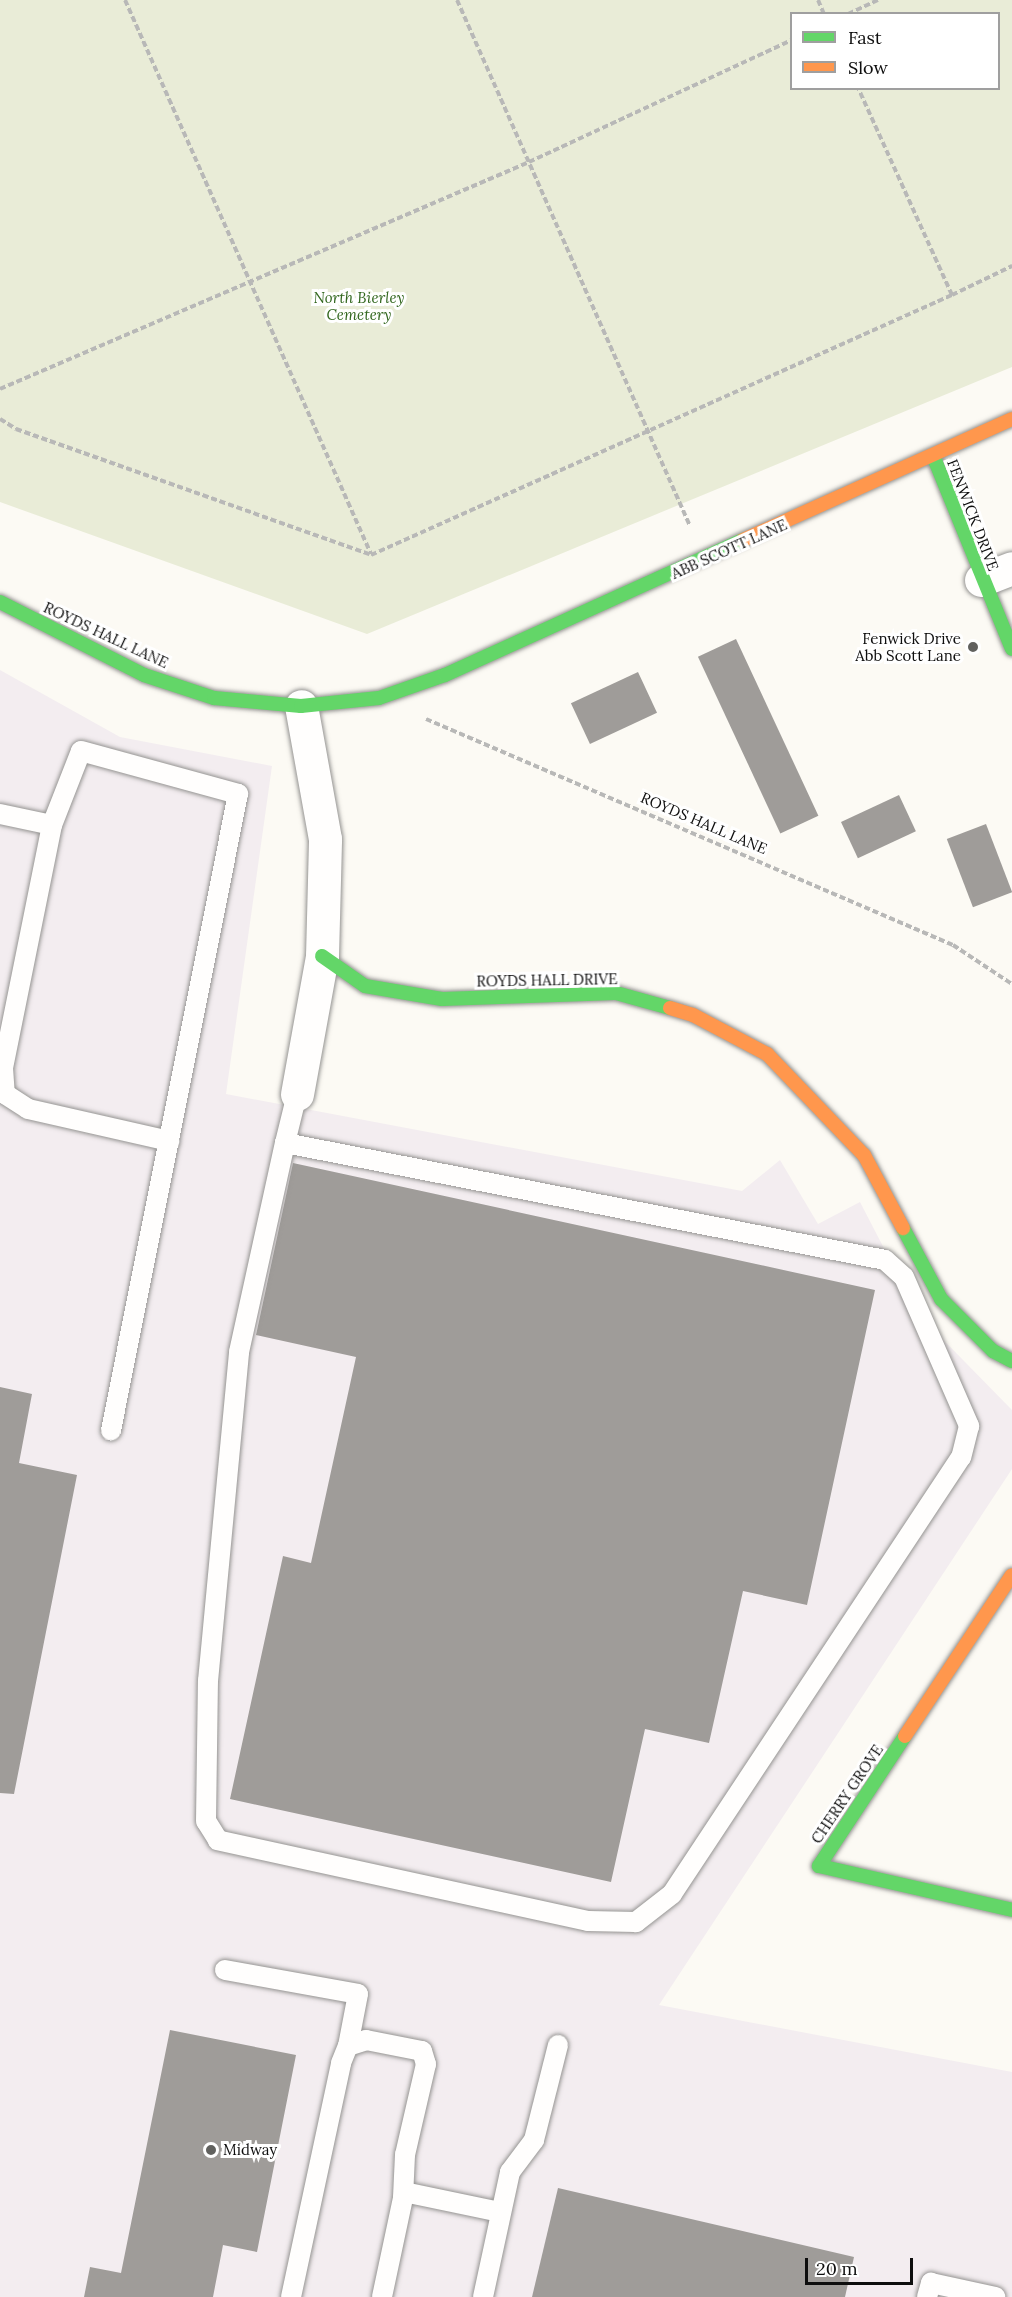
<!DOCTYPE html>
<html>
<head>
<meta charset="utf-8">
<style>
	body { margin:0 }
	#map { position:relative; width:1012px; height:2297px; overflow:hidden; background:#fcfaf4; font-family:Lora,serif }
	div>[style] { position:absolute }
	.industrial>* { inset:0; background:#f3edf0 }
	.cemetery>* { inset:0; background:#e9ecd7 }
	.building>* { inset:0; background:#9f9c99; transform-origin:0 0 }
	.path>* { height:4px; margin-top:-2px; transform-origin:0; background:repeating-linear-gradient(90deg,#b8b8b7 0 6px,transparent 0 9px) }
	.roads { filter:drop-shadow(0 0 2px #959492) drop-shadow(0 0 2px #959492) }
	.lane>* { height:20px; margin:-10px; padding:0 10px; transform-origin:10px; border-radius:10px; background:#fffefd }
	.street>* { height:33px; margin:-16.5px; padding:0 16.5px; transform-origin:16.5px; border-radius:16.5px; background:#fffefd }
	.fast>* { height:14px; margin:-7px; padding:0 7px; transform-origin:7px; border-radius:7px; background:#63d668 }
	.slow>* { height:14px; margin:-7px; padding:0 7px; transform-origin:7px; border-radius:7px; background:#ff974d }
	.dots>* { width:16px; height:16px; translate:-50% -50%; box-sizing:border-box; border:3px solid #fff; border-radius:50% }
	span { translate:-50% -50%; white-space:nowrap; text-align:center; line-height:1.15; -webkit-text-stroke:6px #fff; paint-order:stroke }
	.park-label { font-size:15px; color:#32671e; font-style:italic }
	.street-label { font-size:15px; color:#0e0e0e }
	.poi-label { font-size:15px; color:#0e0e0e }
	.right { translate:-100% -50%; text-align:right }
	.left { translate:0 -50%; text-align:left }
	.legend { position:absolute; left:790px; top:12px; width:210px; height:78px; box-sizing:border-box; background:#fff; border:2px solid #9f9f9f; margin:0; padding:8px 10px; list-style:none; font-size:18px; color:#0e0e0e }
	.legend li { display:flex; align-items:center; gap:12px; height:30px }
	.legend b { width:30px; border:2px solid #9f9f9f }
	.scale { position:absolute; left:805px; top:2258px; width:108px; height:27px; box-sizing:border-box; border:3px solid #0e0e0e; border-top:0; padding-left:8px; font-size:18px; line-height:21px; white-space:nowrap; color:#0e0e0e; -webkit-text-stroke:4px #fff; paint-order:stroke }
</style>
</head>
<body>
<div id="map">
	<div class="industrial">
		<i style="clip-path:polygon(0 670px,120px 737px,272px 766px,226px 1094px,742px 1191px,780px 1160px,818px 1224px,860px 1202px,918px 1314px,1012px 1410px,1012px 1469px,659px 2005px,1012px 2072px,1012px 2297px,0 2297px)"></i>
	</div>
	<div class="cemetery">
		<i style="clip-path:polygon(evenodd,0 0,1012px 0,1012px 367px,367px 634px,0 502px,0 0,792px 14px,998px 14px,998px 88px,792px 88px,792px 14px)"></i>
	</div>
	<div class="building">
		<i style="left:736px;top:639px;width:195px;height:42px;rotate:65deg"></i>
		<i style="left:638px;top:672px;width:45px;height:74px;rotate:65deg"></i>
		<i style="left:899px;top:795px;width:40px;height:64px;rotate:65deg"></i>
		<i style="left:986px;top:824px;width:73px;height:42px;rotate:69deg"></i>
		<i style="clip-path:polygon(293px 1163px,875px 1290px,807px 1605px,743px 1591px,709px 1743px,645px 1729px,611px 1882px,230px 1799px,283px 1556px,311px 1563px,356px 1357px,256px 1335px)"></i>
		<i style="clip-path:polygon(0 1387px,32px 1394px,19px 1463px,77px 1475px,14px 1794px,0 1793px)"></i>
		<i style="clip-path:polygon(170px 2030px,296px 2055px,257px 2252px,223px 2245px,213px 2297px,84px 2297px,90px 2267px,121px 2273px)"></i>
		<i style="clip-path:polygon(558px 2188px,854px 2257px,845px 2297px,532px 2297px)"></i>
	</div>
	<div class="path">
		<i style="left:125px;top:0;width:606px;rotate:66.06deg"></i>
		<i style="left:457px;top:0;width:575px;rotate:66.11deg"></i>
		<i style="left:818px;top:0;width:15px;rotate:67deg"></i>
		<i style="left:848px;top:14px;width:33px;rotate:-25deg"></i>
		<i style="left:952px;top:295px;width:67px;rotate:-25.8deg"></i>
		<i style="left:0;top:389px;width:576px;rotate:-23.22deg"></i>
		<i style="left:529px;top:162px;width:290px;rotate:-24.9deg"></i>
		<i style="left:0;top:419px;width:19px;rotate:32deg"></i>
		<i style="left:16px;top:429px;width:377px;rotate:19.5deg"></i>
		<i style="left:371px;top:555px;width:637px;rotate:-24.11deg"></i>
		<i style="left:952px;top:295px;width:227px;rotate:-114.4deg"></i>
		<i style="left:426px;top:719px;width:573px;rotate:23.21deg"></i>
		<i style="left:953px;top:945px;width:71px;rotate:33.5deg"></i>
	</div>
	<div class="roads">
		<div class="lane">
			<i style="left:0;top:814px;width:53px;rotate:11.9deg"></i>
			<i style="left:52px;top:825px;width:79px;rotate:-68.6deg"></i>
			<i style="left:81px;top:751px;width:163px;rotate:15.3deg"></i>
			<i style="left:238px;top:794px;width:649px;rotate:101.29deg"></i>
			<i style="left:52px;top:825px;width:248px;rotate:101.4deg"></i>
			<i style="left:3px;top:1068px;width:26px;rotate:86deg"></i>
			<i style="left:5px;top:1094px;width:27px;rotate:33deg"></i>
			<i style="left:28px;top:1109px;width:145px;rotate:12.8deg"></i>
			<i style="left:285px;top:1143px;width:611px;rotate:11.03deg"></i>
			<i style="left:885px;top:1260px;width:25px;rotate:42deg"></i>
			<i style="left:904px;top:1277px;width:163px;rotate:66.4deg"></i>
			<i style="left:969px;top:1426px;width:32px;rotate:104deg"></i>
			<i style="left:961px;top:1457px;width:524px;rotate:123.48deg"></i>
			<i style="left:672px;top:1894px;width:46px;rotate:142.1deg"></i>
			<i style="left:636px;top:1922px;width:48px;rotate:-178.8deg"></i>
			<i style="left:588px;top:1921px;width:379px;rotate:-167.7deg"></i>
			<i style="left:218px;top:1840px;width:22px;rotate:-122deg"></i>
			<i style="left:206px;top:1821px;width:140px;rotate:-89.2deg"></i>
			<i style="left:208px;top:1681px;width:330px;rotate:-84.6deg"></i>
			<i style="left:239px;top:1352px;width:214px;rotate:-77.6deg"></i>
			<i style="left:285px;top:1143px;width:50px;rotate:-76.2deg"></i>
			<i style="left:225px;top:1970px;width:135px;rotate:10.2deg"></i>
			<i style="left:358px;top:1994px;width:53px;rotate:100.9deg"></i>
			<i style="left:404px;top:2192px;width:98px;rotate:11.8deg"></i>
			<i style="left:291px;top:2297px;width:239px;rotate:-77.9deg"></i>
			<i style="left:341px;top:2063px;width:18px;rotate:-68deg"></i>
			<i style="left:348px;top:2046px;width:19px;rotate:-18deg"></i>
			<i style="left:366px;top:2040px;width:57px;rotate:11.1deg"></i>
			<i style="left:422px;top:2051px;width:14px;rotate:73deg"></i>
			<i style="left:426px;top:2064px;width:93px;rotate:103deg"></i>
			<i style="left:405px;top:2155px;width:43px;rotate:92.7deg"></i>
			<i style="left:403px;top:2198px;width:101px;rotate:102deg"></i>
			<i style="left:483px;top:2297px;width:128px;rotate:-77.8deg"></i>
			<i style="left:510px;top:2172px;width:40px;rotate:-53deg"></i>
			<i style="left:534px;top:2140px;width:98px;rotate:-75.8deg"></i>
			<i style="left:927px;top:2297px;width:15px;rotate:-74deg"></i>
			<i style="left:931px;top:2283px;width:66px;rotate:12.3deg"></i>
		</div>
		<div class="street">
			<i style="left:981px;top:580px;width:33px;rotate:-21deg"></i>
			<i style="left:297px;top:1094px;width:140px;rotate:-79.7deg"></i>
			<i style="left:322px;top:956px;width:117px;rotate:-88.5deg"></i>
			<i style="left:325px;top:839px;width:135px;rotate:-100.2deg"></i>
		</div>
		<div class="fast">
			<i style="left:934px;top:458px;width:206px;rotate:67.8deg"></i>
			<i style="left:0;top:602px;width:161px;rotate:26.9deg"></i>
			<i style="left:144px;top:675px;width:74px;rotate:18.2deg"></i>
			<i style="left:214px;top:698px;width:87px;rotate:5.3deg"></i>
			<i style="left:301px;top:706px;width:78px;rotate:-5.9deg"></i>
			<i style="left:379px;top:698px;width:70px;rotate:-19.2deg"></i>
			<i style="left:445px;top:675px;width:327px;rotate:-24.4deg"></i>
			<i style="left:322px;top:956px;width:52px;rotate:34.9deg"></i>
			<i style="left:365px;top:986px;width:78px;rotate:9.6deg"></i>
			<i style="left:442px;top:999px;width:174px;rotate:-2deg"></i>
			<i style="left:616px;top:993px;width:56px;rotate:15.5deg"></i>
			<i style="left:903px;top:1228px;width:81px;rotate:61.8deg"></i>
			<i style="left:941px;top:1299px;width:74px;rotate:45deg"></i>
			<i style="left:993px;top:1351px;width:21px;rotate:28deg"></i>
			<i style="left:905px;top:1736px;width:156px;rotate:123.5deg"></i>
			<i style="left:819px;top:1866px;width:198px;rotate:12.8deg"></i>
		</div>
		<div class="slow">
			<i style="left:743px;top:540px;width:295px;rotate:-24.2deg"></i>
			<i style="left:670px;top:1008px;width:24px;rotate:17deg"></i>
			<i style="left:693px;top:1015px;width:84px;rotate:27.8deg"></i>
			<i style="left:767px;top:1054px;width:140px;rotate:46.2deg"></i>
			<i style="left:864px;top:1155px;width:83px;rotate:61.9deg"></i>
			<i style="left:905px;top:1736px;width:193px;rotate:-56.4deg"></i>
		</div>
	</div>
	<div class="dots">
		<i style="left:973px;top:647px;background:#61615e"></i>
		<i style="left:211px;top:2150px;background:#61615e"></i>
	</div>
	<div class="park-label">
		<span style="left:359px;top:306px">North Bierley<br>Cemetery</span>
	</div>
	<div class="street-label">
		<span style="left:973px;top:515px;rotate:69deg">FENWICK DRIVE</span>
		<span style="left:729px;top:549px;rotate:-24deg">ABB SCOTT LANE</span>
		<span style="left:106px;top:635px;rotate:25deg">ROYDS HALL LANE</span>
		<span style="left:704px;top:823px;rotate:23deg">ROYDS HALL LANE</span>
		<span style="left:547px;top:980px;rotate:-1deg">ROYDS HALL DRIVE</span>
		<span style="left:847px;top:1794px;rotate:-56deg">CHERRY GROVE</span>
	</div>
	<div class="poi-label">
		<span class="right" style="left:961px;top:647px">Fenwick Drive<br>Abb Scott Lane</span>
		<span class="left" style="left:223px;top:2150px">Midway</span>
	</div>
	<ul class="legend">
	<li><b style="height:8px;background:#63d668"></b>Fast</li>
	<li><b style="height:8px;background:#ff974d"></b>Slow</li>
	</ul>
	<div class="scale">20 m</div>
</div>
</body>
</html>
